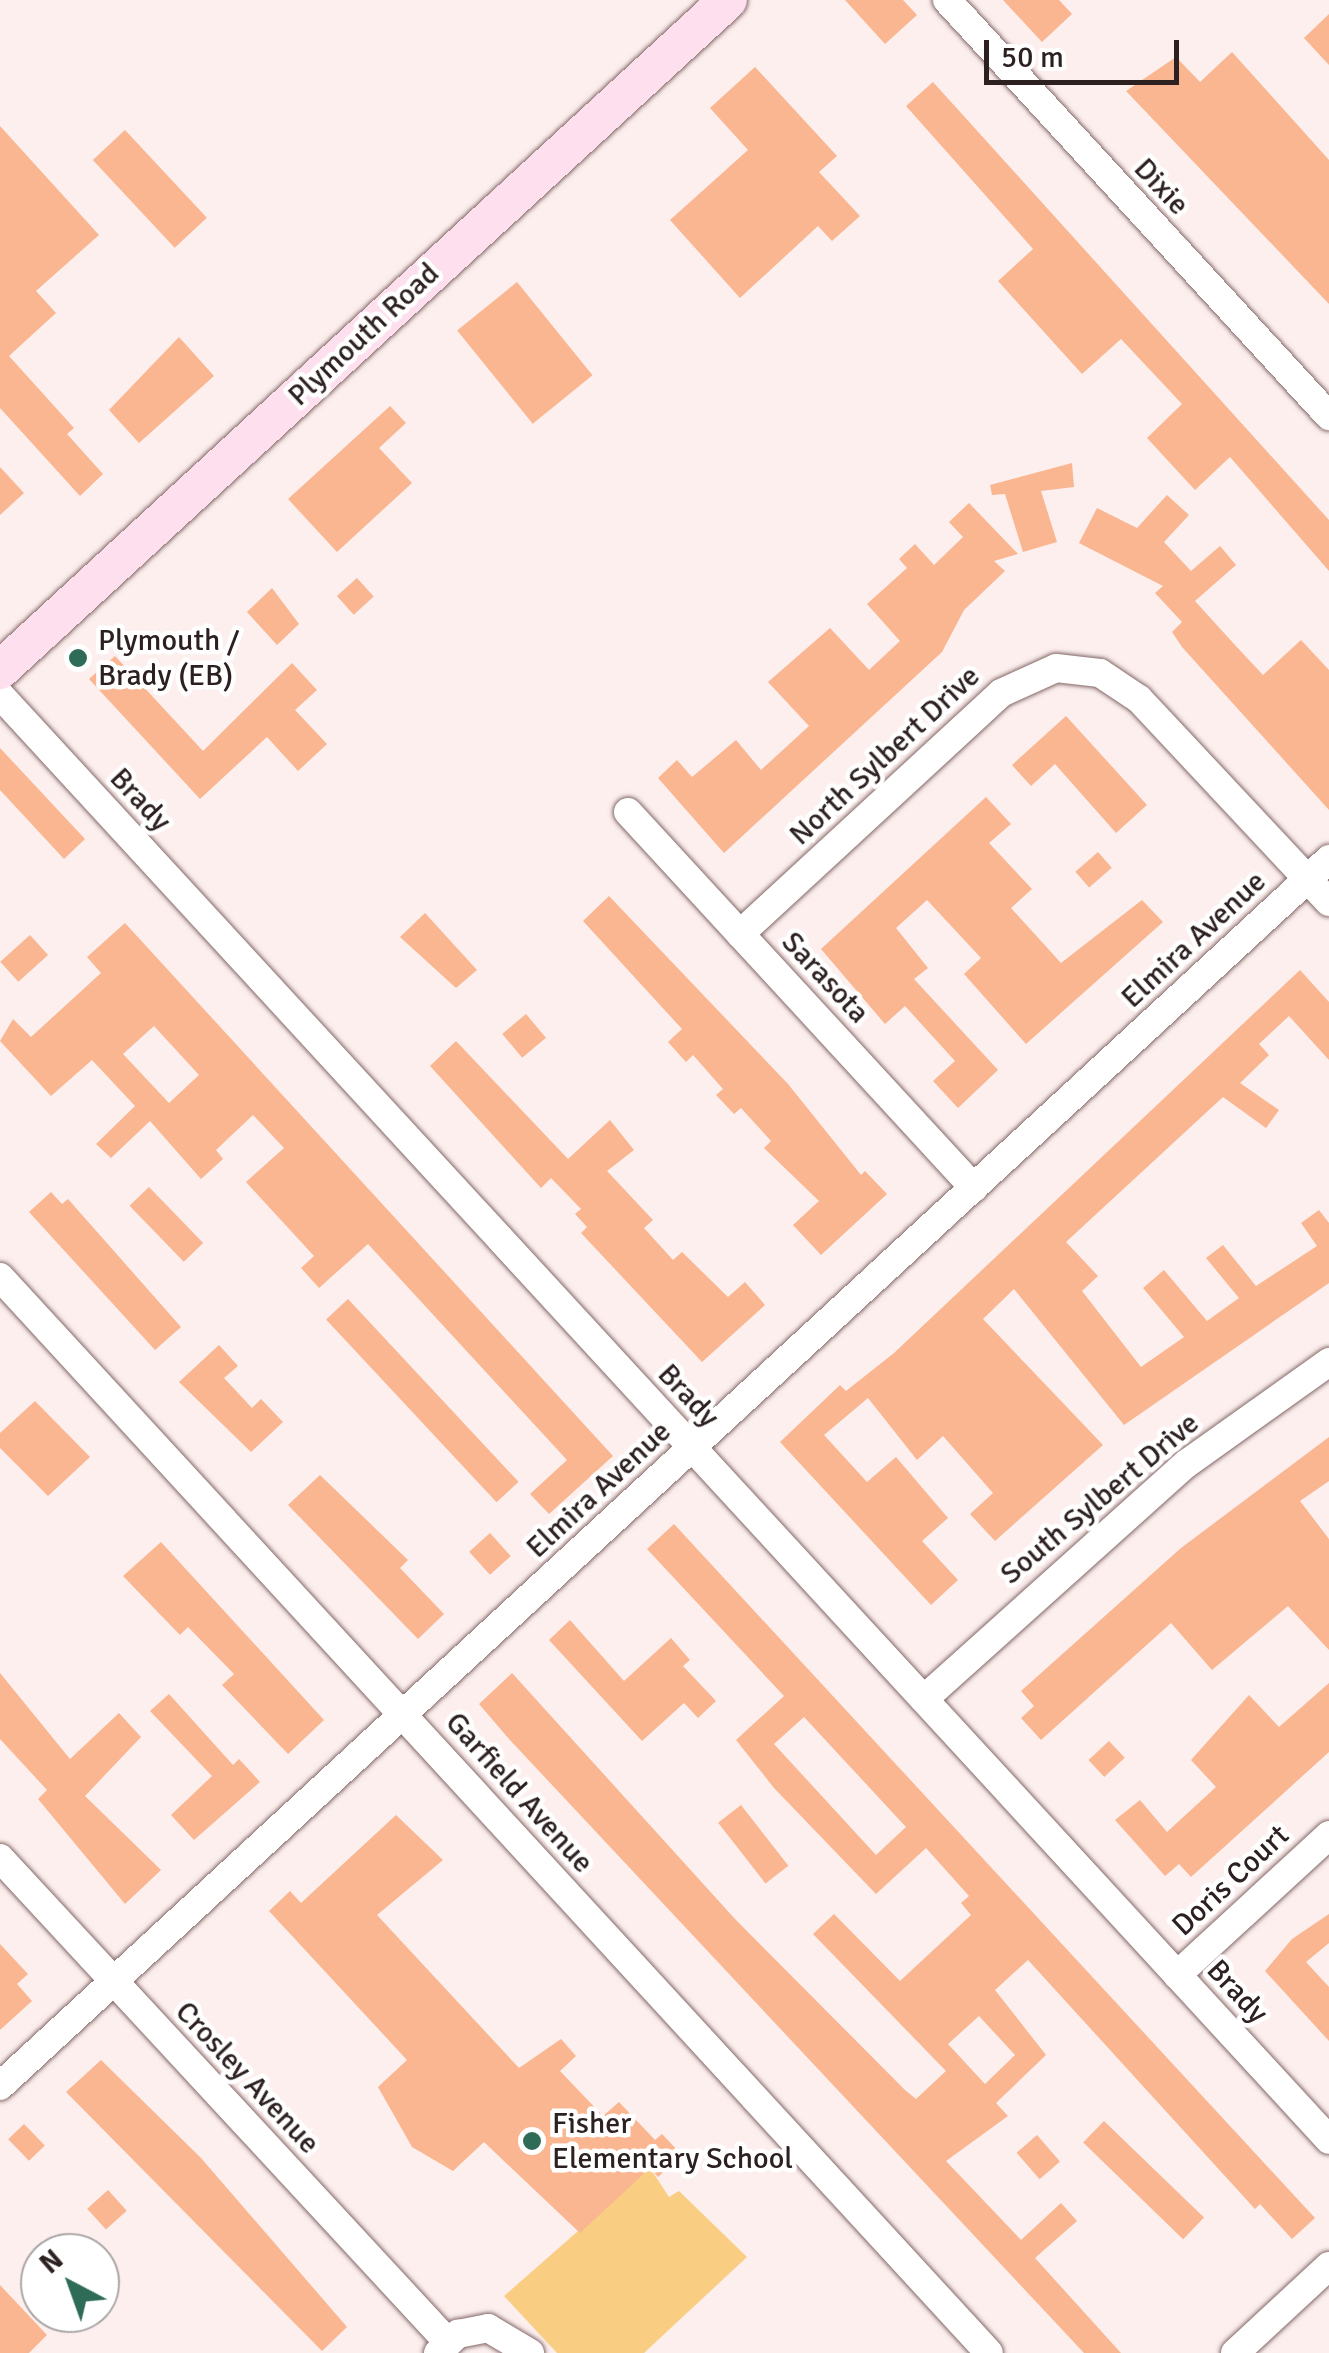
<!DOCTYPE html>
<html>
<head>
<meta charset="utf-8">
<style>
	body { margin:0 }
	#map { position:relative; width:1329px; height:2353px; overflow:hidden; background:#fcefee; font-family:Signika,sans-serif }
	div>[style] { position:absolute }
	.green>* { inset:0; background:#f9ce83 }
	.building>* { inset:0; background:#f9b690; transform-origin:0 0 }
	.roads { filter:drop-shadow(0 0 2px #836867) drop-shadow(0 0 2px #836867) }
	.minor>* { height:28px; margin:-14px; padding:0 14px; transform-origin:14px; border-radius:14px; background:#fff }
	.secondary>* { height:38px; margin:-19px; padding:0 19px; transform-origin:19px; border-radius:19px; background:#fddfed }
	.dots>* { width:28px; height:28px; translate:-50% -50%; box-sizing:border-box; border:5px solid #fff; border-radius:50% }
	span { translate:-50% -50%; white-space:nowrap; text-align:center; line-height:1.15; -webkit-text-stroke:9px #fff; paint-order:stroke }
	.street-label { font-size:30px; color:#2c2120 }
	.poi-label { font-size:30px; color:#2c2120 }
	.left { translate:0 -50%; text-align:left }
	.north { position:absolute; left:20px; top:2233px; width:100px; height:100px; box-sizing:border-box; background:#fff; border:2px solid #aba6a6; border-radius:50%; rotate:319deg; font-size:28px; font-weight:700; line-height:40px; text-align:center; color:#2c2120 }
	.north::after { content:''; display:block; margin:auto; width:35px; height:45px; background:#2f6c58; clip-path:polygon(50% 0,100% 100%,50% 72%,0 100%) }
	.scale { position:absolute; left:984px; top:40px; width:195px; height:45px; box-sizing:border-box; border:5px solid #2c2120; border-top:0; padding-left:12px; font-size:30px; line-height:35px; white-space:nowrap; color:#2c2120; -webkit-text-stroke:8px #fff; paint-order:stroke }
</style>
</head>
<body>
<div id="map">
	<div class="green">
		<i style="clip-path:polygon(650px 2168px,669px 2197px,679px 2191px,747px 2257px,644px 2353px,557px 2353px,504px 2296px)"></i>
	</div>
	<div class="building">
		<i style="clip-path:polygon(845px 0,903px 0,917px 15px,885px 44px)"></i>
		<i style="clip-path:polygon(1003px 0,1059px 0,1072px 14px,1042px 42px)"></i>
		<i style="clip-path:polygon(1329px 14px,1329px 65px,1304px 38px)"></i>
		<i style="clip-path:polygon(1232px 52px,1329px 160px,1329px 304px,1126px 91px,1176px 57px,1200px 82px)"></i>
		<i style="clip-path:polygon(755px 67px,837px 156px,819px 172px,860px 216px,832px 241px,818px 226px,740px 298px,670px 220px,748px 150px,710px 108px)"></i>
		<i style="clip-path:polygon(933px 82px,1329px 520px,1329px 571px,1230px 457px,1195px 490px,1147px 438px,1182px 404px,1121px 339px,1082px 374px,998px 281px,1033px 249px,906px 106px)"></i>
		<i style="clip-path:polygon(0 126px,99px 235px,36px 291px,56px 313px,9px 356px,74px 428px,67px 434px,103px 474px,80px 496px,0 408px)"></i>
		<i style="left:125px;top:130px;width:120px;height:44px;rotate:47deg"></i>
		<i style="left:517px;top:282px;width:120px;height:77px;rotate:51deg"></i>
		<i style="clip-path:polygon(179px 337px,214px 376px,139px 443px,109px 410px)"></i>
		<i style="clip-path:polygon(390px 406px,406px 423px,379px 448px,412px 483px,337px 552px,288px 499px)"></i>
		<i style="clip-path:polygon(1072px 463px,1074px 487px,1041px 491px,1057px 542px,1023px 552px,1005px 494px,992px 495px,990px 485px)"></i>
		<i style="clip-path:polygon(0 467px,24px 493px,0 515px)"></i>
		<i style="clip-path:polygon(1167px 495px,1189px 515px,1164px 542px,1191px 571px,1220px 546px,1236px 565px,1195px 601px,1234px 644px,1263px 675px,1301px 640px,1329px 670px,1329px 810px,1182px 647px,1172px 632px,1182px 622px,1155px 593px,1163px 586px,1079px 543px,1097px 508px,1137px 528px)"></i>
		<i style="clip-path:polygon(969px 503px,1018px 554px,994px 561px,1005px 571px,964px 610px,942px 652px,724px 853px,658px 778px,677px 760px,692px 777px,736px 740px,761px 770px,809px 726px,768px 682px,830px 628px,869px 670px,900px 641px,867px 604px,907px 568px,899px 559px,915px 544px,934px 565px,963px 537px,949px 522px)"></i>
		<i style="left:357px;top:578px;width:25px;height:27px;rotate:48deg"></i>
		<i style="clip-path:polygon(272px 588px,299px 624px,277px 645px,247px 612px)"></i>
		<i style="clip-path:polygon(115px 656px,203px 751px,292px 663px,317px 690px,295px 710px,327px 744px,298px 771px,267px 737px,200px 799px,89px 679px)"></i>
		<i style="clip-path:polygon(1066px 716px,1147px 805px,1116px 833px,1055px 764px,1031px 786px,1012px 765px)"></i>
		<i style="clip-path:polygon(0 748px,85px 839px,64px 859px,0 790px)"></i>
		<i style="clip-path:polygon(986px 797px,1011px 824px,989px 843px,1032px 889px,1011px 908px,1061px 963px,1142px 900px,1163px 922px,1026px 1044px,964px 974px,981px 958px,927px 900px,896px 928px,928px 968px,914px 979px,998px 1070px,958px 1108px,933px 1081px,955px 1061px,905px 1006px,885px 1024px,821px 949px)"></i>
		<i style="left:1098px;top:852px;width:21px;height:30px;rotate:49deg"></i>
		<i style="clip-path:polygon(609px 896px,788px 1084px,861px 1175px,865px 1171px,887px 1194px,821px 1255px,793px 1225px,819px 1201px,764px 1148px,771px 1141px,741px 1108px,734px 1114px,716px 1095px,723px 1089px,693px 1055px,686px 1062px,668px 1042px,682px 1029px,583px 921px)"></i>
		<i style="clip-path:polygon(425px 913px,477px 970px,456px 988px,400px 937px)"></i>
		<i style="clip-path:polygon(evenodd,125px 923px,613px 1456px,549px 1514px,530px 1494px,567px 1460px,368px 1244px,319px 1288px,301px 1268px,314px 1256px,246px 1182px,284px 1148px,253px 1115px,216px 1150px,223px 1159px,201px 1179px,150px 1121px,111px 1158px,96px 1144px,135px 1106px,92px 1060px,51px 1096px,0 1041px,13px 1019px,31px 1037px,101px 973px,87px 957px,125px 923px,154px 1026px,199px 1075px,169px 1103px,123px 1054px,154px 1026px)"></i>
		<i style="left:30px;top:935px;width:27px;height:40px;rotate:48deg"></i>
		<i style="clip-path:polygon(1300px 970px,1329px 1002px,1329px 1060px,1289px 1016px,1259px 1044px,1269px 1055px,1240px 1083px,1279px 1110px,1266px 1128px,1223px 1097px,1066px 1242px,1098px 1276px,1082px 1291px,1141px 1367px,1184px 1337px,1143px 1288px,1164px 1270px,1207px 1321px,1239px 1298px,1206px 1258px,1223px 1245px,1256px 1286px,1317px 1246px,1301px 1223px,1319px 1210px,1329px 1223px,1329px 1283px,1124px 1425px,1014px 1289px,983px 1319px,1103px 1445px,995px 1541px,970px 1514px,993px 1493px,943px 1436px,917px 1460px,868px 1398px,824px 1435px,867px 1482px,896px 1457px,948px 1518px,922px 1541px,958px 1580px,931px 1605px,780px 1442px,840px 1385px,846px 1391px,894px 1353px)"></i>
		<i style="left:526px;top:1014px;width:31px;height:31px;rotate:50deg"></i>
		<i style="clip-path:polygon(456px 1041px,568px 1159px,610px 1120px,634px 1150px,607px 1171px,653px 1220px,644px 1228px,673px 1260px,682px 1252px,728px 1297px,745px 1282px,765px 1305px,702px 1362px,581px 1233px,587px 1227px,575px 1214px,581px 1209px,551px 1178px,541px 1188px,430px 1066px)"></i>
		<i style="left:149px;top:1187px;width:78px;height:27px;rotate:46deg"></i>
		<i style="clip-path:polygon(51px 1192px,62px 1204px,68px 1199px,181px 1327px,155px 1350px,29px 1212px)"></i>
		<i style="left:348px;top:1299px;width:250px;height:30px;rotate:47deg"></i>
		<i style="clip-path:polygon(219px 1345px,238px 1366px,224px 1378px,252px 1408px,261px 1399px,283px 1422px,251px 1452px,179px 1382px)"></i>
		<i style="clip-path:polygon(35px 1401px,90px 1457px,48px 1496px,0 1448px,0 1433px)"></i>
		<i style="clip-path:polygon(1329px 1437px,1329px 1481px,1300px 1501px,1329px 1539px,1329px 1650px,1288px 1606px,1212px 1670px,1171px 1623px,1041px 1740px,1021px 1718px,1034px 1706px,1021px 1691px,1181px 1548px)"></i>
		<i style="clip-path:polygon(320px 1475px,408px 1560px,400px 1568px,444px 1614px,418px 1639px,288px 1505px)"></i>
		<i style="clip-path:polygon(evenodd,674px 1524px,1315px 2218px,1292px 2239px,1260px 2204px,1255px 2209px,1028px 1960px,995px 1990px,1046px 2055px,996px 2103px,1008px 2116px,946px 2161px,1021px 2240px,1061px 2203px,1077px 2221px,1035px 2258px,1121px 2353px,1084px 2353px,509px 1739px,479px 1704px,512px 1673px,735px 1919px,905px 2090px,916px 2099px,946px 2071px,813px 1934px,834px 1914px,900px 1981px,971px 1915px,961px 1903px,969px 1896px,926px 1848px,876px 1894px,774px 1788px,736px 1740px,784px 1696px,647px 1549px,674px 1524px,804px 1717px,906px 1827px,876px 1855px,774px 1744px,804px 1717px,674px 1524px,979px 2016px,1015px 2055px,985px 2084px,948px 2044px,979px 2016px)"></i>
		<i style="left:490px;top:1533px;width:31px;height:28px;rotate:48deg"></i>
		<i style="clip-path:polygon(161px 1542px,324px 1720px,288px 1754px,222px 1685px,234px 1674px,188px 1627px,180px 1635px,123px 1576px)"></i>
		<i style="clip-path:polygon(570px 1620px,624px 1681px,671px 1638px,690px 1660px,683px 1666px,716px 1701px,698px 1718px,684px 1703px,642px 1741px,549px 1640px)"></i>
		<i style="clip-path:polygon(0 1673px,70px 1759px,119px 1713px,141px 1737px,85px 1796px,161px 1870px,125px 1904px,38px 1799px,47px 1790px,0 1739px)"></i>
		<i style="clip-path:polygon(1329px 1683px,1329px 1752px,1191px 1877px,1179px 1864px,1165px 1876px,1115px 1820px,1140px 1800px,1167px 1832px,1216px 1787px,1191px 1760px,1249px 1695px,1279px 1727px)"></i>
		<i style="clip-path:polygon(169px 1694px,233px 1765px,239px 1759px,260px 1782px,194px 1840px,171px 1815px,212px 1776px,150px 1711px)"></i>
		<i style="left:1109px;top:1741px;width:23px;height:28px;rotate:47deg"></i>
		<i style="left:741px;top:1805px;width:77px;height:29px;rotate:52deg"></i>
		<i style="clip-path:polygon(396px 1815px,443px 1860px,377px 1915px,519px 2068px,561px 2039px,576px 2056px,560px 2071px,603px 2116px,619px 2102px,655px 2140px,662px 2134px,682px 2155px,658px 2177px,650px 2168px,580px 2233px,484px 2142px,453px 2171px,412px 2147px,378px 2087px,407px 2060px,269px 1911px,290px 1891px,301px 1903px)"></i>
		<i style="clip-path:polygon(1329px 1914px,1329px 1943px,1306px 1962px,1329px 1987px,1329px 2041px,1265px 1971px,1292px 1939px)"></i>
		<i style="clip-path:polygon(0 1944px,28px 1974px,17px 1984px,32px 2001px,0 2030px)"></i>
		<i style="clip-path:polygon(101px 2060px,201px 2158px,347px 2327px,322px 2351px,66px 2092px)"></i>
		<i style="left:1104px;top:2121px;width:139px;height:30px;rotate:44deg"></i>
		<i style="left:24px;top:2124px;width:30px;height:22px;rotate:46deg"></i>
		<i style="left:1037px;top:2135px;width:35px;height:27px;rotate:49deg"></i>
		<i style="left:108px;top:2190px;width:28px;height:28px;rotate:48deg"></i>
		<i style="clip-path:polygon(0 2285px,47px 2335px,29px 2353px,0 2353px)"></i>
	</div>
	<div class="roads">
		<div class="minor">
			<i style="left:947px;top:0;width:565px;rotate:47.44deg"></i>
			<i style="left:0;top:695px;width:1963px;rotate:47.39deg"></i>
			<i style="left:628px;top:812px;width:511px;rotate:47.38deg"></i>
			<i style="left:740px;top:934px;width:355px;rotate:-42.7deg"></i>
			<i style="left:1001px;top:693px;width:60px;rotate:-24.4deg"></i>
			<i style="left:1056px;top:668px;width:44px;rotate:6.5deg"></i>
			<i style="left:1100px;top:673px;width:47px;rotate:33.7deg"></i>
			<i style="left:1139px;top:699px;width:278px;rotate:46.9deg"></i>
			<i style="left:0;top:1277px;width:1461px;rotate:47.41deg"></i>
			<i style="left:924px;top:1699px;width:352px;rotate:-41.9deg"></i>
			<i style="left:1186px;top:1464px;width:176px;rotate:-35.5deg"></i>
			<i style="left:0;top:1858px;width:658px;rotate:47.22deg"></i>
			<i style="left:1177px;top:1975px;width:207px;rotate:-42.6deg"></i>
			<i style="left:0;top:2086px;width:1809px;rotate:-42.71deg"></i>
			<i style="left:438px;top:2353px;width:28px;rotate:-44deg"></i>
			<i style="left:458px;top:2334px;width:31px;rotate:-11deg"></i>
			<i style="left:488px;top:2328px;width:49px;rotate:30.8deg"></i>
			<i style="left:1235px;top:2353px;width:128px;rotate:-42.8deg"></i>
		</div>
		<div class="secondary">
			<i style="left:0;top:670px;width:989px;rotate:-42.62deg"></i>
		</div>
	</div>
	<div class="dots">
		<i style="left:78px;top:658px;background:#2f6c58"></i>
		<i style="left:532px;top:2141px;background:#2f6c58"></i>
	</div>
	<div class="street-label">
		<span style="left:1161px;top:187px;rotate:47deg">Dixie</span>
		<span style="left:364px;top:335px;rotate:-43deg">Plymouth Road</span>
		<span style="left:885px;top:756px;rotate:-43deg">North Sylbert Drive</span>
		<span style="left:140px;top:800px;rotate:47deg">Brady</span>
		<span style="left:1194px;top:940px;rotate:-43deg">Elmira Avenue</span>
		<span style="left:825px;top:978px;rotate:47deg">Sarasota</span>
		<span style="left:688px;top:1396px;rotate:47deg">Brady</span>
		<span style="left:599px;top:1490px;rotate:-43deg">Elmira Avenue</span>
		<span style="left:1100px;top:1499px;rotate:-40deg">South Sylbert Drive</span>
		<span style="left:519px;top:1793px;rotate:48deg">Garfield Avenue</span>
		<span style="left:1231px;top:1881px;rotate:-43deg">Doris Court</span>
		<span style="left:1237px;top:1992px;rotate:47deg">Brady</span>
		<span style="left:247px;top:2078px;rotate:47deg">Crosley Avenue</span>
	</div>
	<div class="poi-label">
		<span class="left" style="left:98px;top:658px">Plymouth /<br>Brady (EB)</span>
		<span class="left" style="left:552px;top:2141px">Fisher<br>Elementary School</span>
	</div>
	<div class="north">N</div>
	<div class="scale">50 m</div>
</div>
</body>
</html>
